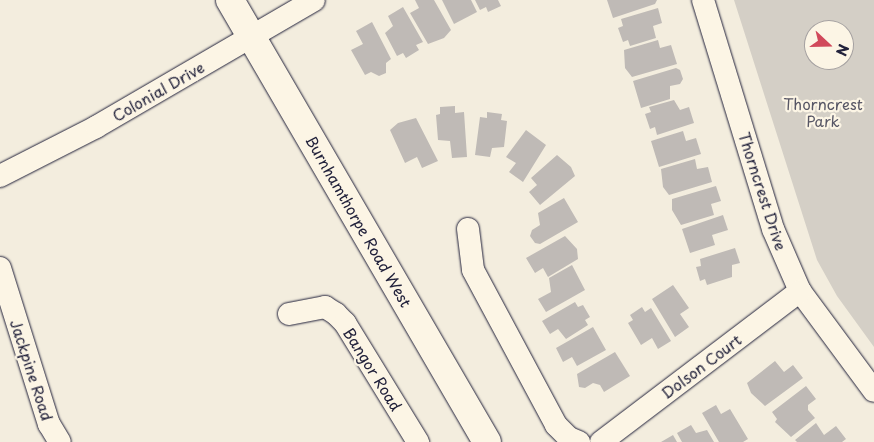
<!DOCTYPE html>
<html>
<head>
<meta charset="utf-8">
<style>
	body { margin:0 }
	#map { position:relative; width:874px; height:442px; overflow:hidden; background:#f3edde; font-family:"Playpen Sans",sans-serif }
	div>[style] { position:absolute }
	.green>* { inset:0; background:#d4cfc6 }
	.building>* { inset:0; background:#bfbab6 }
	.roads { filter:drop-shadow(0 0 1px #22223b) drop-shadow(0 0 1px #22223b) }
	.minor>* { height:22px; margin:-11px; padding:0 11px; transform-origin:11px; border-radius:11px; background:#fcf5e5 }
	.major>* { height:28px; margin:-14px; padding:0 14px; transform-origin:14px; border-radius:14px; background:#fcf5e5 }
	span { translate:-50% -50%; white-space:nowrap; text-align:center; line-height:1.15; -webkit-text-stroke:4.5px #fcf5e5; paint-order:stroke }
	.street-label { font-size:15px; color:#22223b }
	.park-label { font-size:15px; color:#575665 }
	.north { position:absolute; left:804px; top:20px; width:50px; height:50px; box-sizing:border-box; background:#fcf5e5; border:1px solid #a5a1a1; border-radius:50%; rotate:111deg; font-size:14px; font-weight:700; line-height:20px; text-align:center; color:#22223b }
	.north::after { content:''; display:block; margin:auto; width:18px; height:22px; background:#d1495b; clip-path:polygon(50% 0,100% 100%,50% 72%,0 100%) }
</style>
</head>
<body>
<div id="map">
	<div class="green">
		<i style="clip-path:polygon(evenodd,734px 0,874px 0,874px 347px,837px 296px,817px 260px,734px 0,814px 30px,844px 30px,844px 60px,814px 60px,814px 30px)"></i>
	</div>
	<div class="building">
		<i style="clip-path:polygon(415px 0,434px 0,451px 30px,444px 38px,428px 44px,410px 13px,419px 8px)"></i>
		<i style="clip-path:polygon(442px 0,471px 0,477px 12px,454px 24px)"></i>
		<i style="clip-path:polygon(475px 0,498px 0,501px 6px,488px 12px,486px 7px,480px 10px)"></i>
		<i style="clip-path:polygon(607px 0,657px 0,655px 4px,613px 18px)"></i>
		<i style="clip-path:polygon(403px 7px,423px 42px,416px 45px,419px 50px,406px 58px,403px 53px,397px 56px,385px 33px,393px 26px,388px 16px)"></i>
		<i style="clip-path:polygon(658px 8px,662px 23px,653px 26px,656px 38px,630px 46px,628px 40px,623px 42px,618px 28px,623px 26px,621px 19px)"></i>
		<i style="clip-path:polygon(372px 22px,391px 59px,386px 63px,386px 73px,379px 76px,371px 72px,365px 75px,351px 50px,363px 44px,356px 31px)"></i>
		<i style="clip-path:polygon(658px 40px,660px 48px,671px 45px,677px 64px,632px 77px,625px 68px,624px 50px)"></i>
		<i style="clip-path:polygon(676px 68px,680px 70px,683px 79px,680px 84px,670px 86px,670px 99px,641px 108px,633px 81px)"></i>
		<i style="clip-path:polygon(674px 100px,680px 110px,689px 107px,694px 123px,657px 135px,655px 127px,650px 129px,645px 114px,651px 112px,649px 107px)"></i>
		<i style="clip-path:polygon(455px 106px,455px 113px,464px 112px,467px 157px,452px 158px,450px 141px,438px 140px,436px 115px,440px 114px,440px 107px)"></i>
		<i style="clip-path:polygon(487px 112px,502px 114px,501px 120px,507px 121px,504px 147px,492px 148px,490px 157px,475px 155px,480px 117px,487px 118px)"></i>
		<i style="clip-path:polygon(416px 118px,438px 161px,422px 168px,417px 157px,405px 163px,390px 130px,398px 123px)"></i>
		<i style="clip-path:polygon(526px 130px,546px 145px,523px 182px,509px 172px,516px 163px,506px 157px)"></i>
		<i style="clip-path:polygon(683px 131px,686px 141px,696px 138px,701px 154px,659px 167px,651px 141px)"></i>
		<i style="clip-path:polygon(557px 155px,571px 167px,575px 176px,540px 205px,529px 192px,537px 185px,531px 178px)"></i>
		<i style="clip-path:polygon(695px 159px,697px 169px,708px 167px,712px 182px,669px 195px,663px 187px,661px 169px)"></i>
		<i style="clip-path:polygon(716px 186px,721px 201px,711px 204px,714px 215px,681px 225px,672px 210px,672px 199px)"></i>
		<i style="clip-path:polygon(564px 198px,578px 222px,540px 244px,535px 243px,530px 236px,532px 230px,540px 225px,538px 213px)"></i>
		<i style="clip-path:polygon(723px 215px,728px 230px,712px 235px,715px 245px,690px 253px,682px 229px)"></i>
		<i style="clip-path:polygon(565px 236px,577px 249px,578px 259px,548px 277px,543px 268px,535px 273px,526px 258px)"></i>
		<i style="clip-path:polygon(735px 248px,740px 263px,732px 265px,732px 277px,707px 285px,705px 279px,700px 281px,696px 267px,701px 266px,700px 259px)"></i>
		<i style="clip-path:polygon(572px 265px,585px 290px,546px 312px,538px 299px,551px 292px,549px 278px)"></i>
		<i style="clip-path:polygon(673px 285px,689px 308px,680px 314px,689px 327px,675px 337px,652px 299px)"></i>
		<i style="clip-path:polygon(575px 302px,578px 307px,583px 305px,590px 317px,585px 320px,588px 325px,566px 339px,558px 329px,550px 334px,542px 321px)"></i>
		<i style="clip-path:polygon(642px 307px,645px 312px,651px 308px,671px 341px,658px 349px,652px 338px,641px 345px,628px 323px,633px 320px,630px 315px)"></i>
		<i style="clip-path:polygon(593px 327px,606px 350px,577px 366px,572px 357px,563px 362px,556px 348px)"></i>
		<i style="clip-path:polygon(615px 352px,630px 376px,604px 392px,600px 385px,593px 383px,585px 388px,579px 387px,577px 374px)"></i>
		<i style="clip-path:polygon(775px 361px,784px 372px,793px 365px,803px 378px,765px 406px,751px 393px,747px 383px)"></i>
		<i style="clip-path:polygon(806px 386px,816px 399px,808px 405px,808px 410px,815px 418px,791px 437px,775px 422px,777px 419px,772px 412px)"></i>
		<i style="clip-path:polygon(716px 405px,721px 414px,730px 409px,748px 439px,743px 442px,719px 442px,702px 413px)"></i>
		<i style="clip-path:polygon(816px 423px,824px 435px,836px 426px,846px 439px,842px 442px,797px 442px,795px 440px)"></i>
		<i style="clip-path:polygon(691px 425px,696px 433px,707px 430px,714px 442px,682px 442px,677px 433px)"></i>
		<i style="clip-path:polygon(673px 435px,677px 442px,661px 442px)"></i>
	</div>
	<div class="roads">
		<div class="minor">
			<i style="left:703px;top:0;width:239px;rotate:73deg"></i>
			<i style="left:773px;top:229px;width:68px;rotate:66.5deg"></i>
			<i style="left:800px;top:291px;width:124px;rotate:53.5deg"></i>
			<i style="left:0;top:176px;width:108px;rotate:-27deg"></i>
			<i style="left:96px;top:127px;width:252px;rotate:-30.2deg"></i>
			<i style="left:468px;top:229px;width:41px;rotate:83deg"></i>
			<i style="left:473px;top:270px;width:176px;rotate:61.8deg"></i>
			<i style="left:556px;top:425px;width:18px;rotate:45deg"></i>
			<i style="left:569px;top:438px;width:11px;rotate:22deg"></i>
			<i style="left:0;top:268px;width:164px;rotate:72.6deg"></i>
			<i style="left:49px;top:424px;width:21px;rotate:59deg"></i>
			<i style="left:289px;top:314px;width:37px;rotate:-11deg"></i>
			<i style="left:325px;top:307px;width:13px;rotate:32deg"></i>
			<i style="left:336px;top:314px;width:13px;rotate:45deg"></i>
			<i style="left:345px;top:323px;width:140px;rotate:58.5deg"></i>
			<i style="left:601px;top:442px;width:250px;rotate:-37.2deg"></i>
		</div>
		<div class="major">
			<i style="left:230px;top:0;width:511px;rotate:59.82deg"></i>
		</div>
	</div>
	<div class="street-label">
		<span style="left:158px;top:91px;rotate:-30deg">Colonial Drive</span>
		<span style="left:763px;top:191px;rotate:72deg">Thorncrest Drive</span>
		<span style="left:359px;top:221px;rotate:60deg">Burnhamthorpe Road West</span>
		<span style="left:701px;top:366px;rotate:-37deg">Dolson Court</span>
		<span style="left:373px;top:369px;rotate:58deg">Bangor Road</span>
		<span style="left:32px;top:370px;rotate:72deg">Jackpine Road</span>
	</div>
	<div class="park-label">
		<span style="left:823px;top:112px">Thorncrest<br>Park</span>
	</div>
	<div class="north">N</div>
</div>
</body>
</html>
